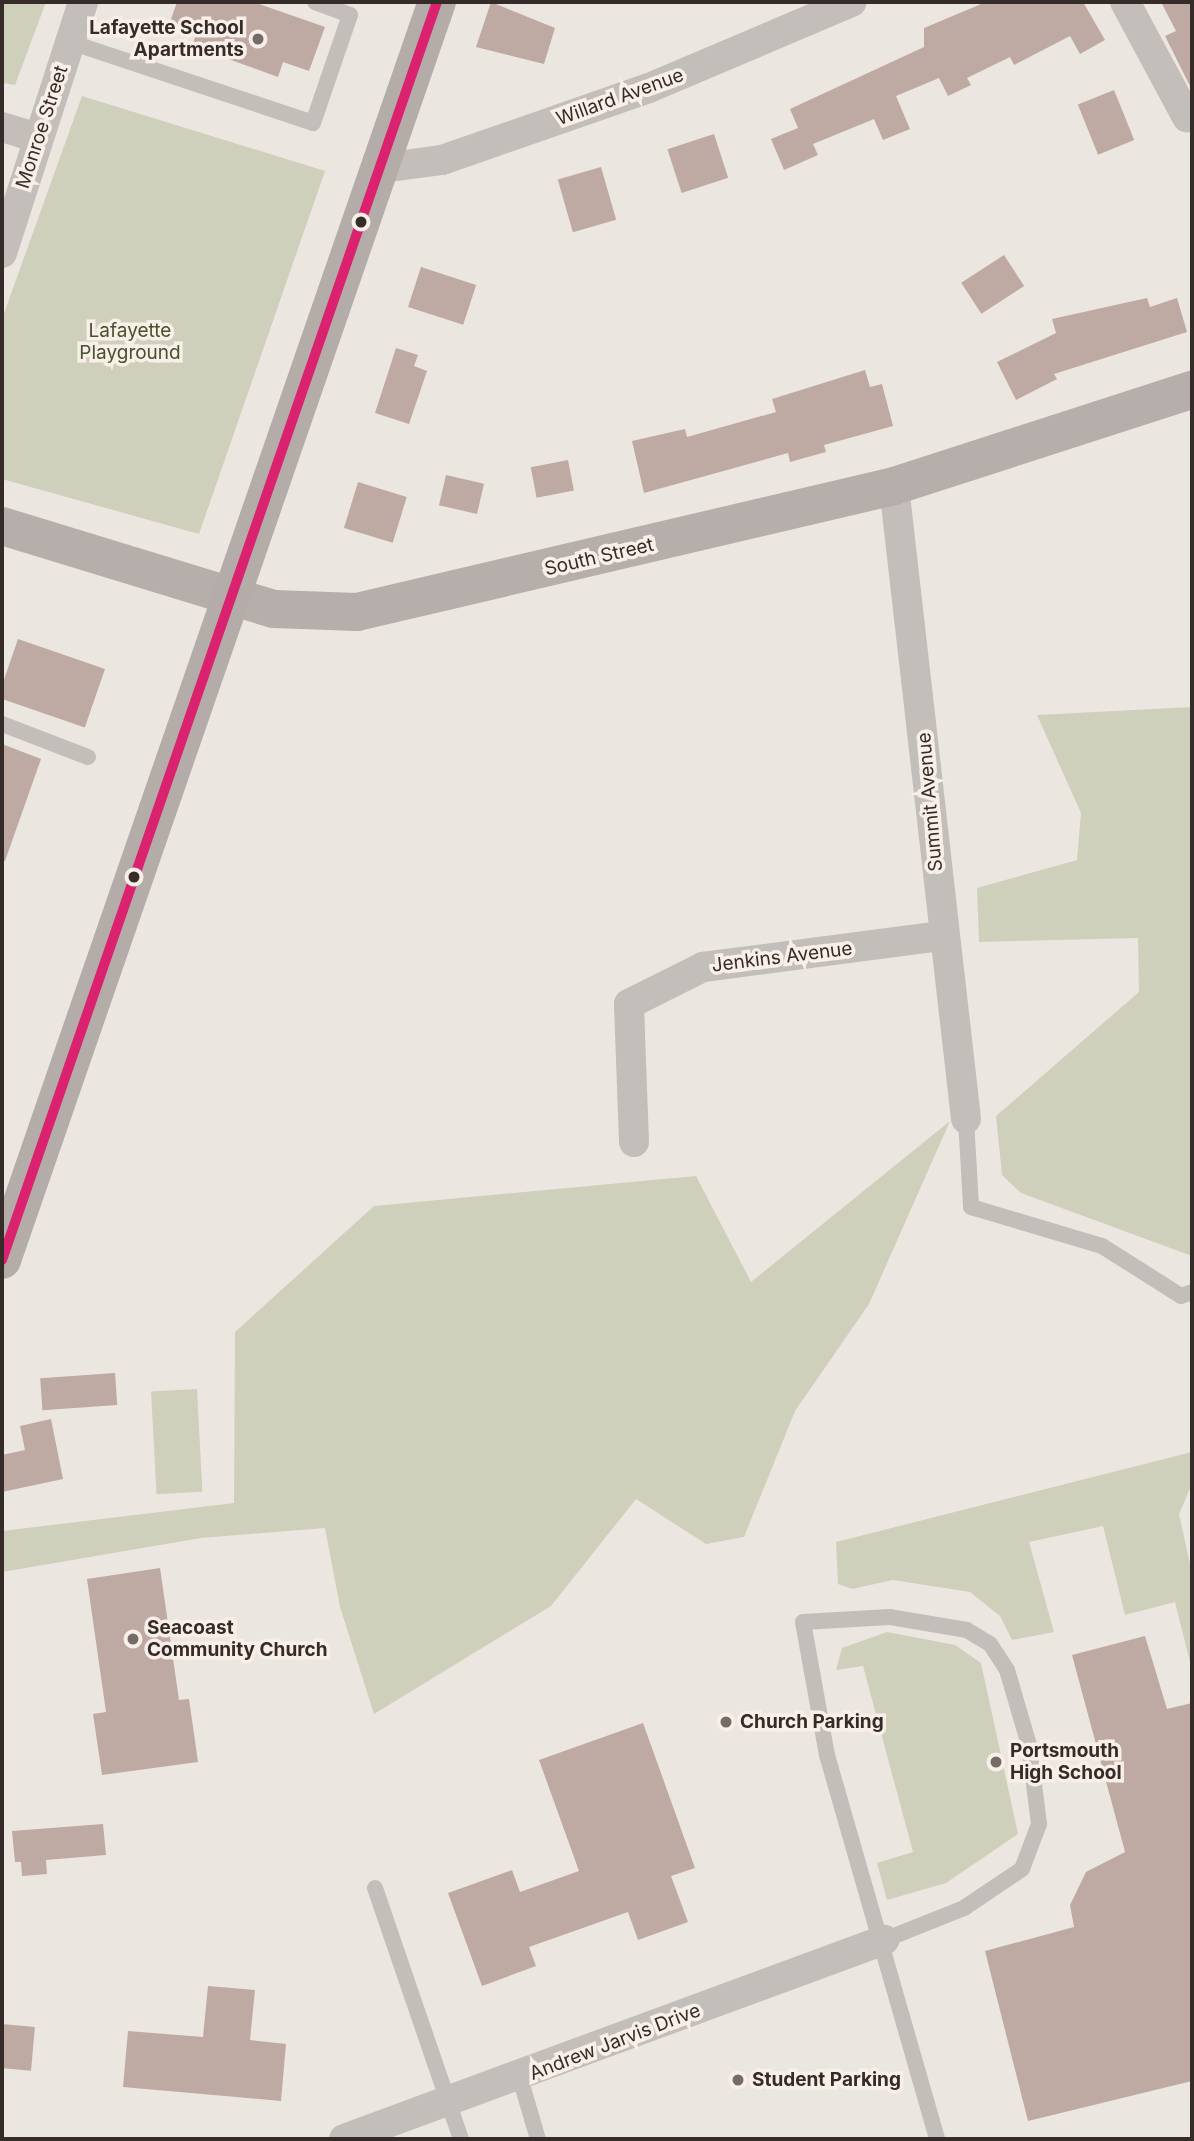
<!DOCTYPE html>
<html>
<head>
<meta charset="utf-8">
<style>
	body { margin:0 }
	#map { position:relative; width:1194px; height:2141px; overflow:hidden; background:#ece6e0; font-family:Inter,sans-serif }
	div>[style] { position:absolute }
	.green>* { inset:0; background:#ced0bb; transform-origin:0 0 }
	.building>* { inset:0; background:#beaaa3; transform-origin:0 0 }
	.lane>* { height:16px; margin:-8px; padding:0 8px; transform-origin:8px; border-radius:8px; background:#c4beba }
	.street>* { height:30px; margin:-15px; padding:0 15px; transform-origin:15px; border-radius:15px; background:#c4beba }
	.secondary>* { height:38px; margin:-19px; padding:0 19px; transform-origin:19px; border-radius:19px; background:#b5aeaa }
	.primary>* { height:38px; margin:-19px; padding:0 19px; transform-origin:19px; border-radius:19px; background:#b3aca8 }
	.bus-1>* { height:10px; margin:-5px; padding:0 5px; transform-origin:5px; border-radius:5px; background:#da226e }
	.dots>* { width:19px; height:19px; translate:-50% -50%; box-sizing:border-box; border:4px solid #f8f0e8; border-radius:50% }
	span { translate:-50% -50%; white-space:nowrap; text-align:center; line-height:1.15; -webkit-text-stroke:7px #f8f0e8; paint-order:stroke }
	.poi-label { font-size:19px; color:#352b28; font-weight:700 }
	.right { translate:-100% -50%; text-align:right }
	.left { translate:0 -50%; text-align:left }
	.street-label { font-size:19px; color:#352b28 }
	.park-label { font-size:19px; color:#46512e }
	.frame { position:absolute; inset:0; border:4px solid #352b28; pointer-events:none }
</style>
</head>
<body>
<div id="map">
	<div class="green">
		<i style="clip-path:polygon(2px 2px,46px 2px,15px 85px,2px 83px)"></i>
		<i style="clip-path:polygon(82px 96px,325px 171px,199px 534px,2px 479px,2px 319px)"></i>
		<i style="clip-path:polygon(1192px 707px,1192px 1256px,1021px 1193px,1002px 1175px,996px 1116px,1139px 992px,1138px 938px,979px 942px,977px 888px,1077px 860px,1081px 813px,1037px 715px)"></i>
		<i style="clip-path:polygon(950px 1121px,869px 1304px,795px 1411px,744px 1537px,706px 1544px,636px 1499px,551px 1606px,374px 1714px,340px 1607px,325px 1528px,201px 1538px,2px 1572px,2px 1531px,234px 1503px,235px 1332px,374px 1206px,696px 1176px,751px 1282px)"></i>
		<i style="left:197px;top:1389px;width:103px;height:46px;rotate:87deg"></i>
		<i style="clip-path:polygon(1192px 1452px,1192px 1484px,1179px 1514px,1192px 1573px,1192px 1670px,1175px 1602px,1125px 1615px,1103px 1526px,1029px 1542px,1054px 1632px,1012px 1640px,1000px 1616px,970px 1592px,893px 1580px,852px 1589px,838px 1584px,836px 1542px)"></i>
		<i style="clip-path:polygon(887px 1632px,955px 1645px,981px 1663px,1018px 1834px,946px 1883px,887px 1900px,877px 1863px,913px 1852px,863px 1666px,836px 1670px,842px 1648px)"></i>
	</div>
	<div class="building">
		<i style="clip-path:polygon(177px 2px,253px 2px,325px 27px,309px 71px,283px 62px,278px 77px,192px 46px,197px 32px,170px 22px)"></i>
		<i style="clip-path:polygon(491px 2px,555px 28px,544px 64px,476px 47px)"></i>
		<i style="clip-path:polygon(986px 2px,1083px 2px,1105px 40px,1080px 54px,1070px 36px,1014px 65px,1010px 57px,967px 78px,971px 85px,948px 96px,939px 78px,896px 96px,910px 129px,883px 140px,874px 119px,813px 144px,818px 155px,784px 170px,771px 139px,798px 128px,790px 109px,924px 47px,924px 28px)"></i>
		<i style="clip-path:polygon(1161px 2px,1192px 2px,1192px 90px,1165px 36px,1176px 31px)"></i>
		<i style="left:1114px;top:90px;width:54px;height:39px;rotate:68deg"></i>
		<i style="left:714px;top:134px;width:46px;height:49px;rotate:72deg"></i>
		<i style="left:601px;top:167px;width:55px;height:45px;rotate:74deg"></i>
		<i style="left:1004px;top:255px;width:37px;height:51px;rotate:57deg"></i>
		<i style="left:421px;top:267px;width:58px;height:42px;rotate:18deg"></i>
		<i style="clip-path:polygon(1147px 298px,1150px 307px,1177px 298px,1187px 332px,1054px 374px,1057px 379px,1016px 400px,997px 362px,1056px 333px,1052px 319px)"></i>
		<i style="clip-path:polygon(396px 348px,418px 355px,414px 366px,427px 371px,409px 424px,375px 413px)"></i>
		<i style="clip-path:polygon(865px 370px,870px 387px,882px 384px,893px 426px,824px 445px,826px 452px,790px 462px,788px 453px,644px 493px,632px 441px,685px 429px,687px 437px,776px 412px,772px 399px)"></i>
		<i style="left:568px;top:460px;width:31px;height:38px;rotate:79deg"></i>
		<i style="left:446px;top:475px;width:39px;height:31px;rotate:13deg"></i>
		<i style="left:358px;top:482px;width:51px;height:48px;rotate:17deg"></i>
		<i style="left:18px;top:639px;width:92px;height:62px;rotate:19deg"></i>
		<i style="clip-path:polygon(2px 744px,41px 759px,5px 861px,2px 860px)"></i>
		<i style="left:115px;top:1373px;width:32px;height:75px;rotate:86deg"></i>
		<i style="clip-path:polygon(51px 1419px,63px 1479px,2px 1492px,2px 1455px,25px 1450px,20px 1426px)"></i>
		<i style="clip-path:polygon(160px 1568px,179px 1700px,189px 1699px,198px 1762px,102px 1775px,93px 1714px,106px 1712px,87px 1579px)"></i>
		<i style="clip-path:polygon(1145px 1636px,1167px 1709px,1192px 1703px,1192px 2081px,1028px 2121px,985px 1951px,1074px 1927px,1070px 1905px,1086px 1872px,1125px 1852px,1072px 1655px)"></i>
		<i style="clip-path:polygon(643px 1723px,695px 1868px,671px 1876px,688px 1922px,638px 1940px,628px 1912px,529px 1947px,536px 1966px,482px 1986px,448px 1893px,512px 1870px,520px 1892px,579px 1871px,539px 1760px)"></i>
		<i style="clip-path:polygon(103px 1824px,106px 1855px,46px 1860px,47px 1874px,22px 1876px,21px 1862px,15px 1862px,12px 1831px)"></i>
		<i style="clip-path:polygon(208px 1986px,255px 1990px,250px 2040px,286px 2044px,281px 2101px,123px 2087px,128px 2031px,203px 2037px)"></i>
		<i style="left:2px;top:2024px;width:33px;height:44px;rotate:5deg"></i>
	</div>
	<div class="lane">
		<i style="left:70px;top:42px;width:256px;rotate:18.4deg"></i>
		<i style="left:313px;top:123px;width:114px;rotate:-71.1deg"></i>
		<i style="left:350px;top:15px;width:37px;rotate:-160deg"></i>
		<i style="left:2px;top:724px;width:92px;rotate:21deg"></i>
		<i style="left:966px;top:1119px;width:88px;rotate:86.7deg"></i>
		<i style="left:971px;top:1207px;width:137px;rotate:16.6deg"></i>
		<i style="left:1102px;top:1246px;width:93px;rotate:32.3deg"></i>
		<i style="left:1181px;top:1296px;width:12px;rotate:-20deg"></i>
		<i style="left:375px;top:1888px;width:265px;rotate:71.1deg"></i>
		<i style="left:884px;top:1940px;width:86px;rotate:-21.8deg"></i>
		<i style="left:964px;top:1908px;width:70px;rotate:-33.9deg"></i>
		<i style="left:1022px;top:1869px;width:48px;rotate:-69.3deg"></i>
		<i style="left:1039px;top:1824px;width:80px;rotate:-97.2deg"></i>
		<i style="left:1029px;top:1745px;width:78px;rotate:-106.3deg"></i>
		<i style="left:1007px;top:1670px;width:31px;rotate:-123deg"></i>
		<i style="left:990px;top:1644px;width:27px;rotate:-149deg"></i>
		<i style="left:967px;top:1630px;width:79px;rotate:-170.5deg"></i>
		<i style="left:889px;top:1617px;width:86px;rotate:176.7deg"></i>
		<i style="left:803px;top:1622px;width:135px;rotate:79.8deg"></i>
		<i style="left:827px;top:1755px;width:399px;rotate:74deg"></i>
		<i style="left:520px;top:2078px;width:64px;rotate:73.6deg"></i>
	</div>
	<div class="street">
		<i style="left:1125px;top:2px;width:131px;rotate:61.7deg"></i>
		<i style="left:2px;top:127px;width:37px;rotate:17deg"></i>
		<i style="left:382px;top:168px;width:61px;rotate:-7.6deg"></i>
		<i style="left:442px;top:160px;width:219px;rotate:-19.2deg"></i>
		<i style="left:649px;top:88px;width:220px;rotate:-23deg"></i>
		<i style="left:2px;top:253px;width:264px;rotate:-72.1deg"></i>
		<i style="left:894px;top:486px;width:637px;rotate:83.51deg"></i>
		<i style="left:634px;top:1142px;width:138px;rotate:-92.1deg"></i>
		<i style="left:629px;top:1004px;width:83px;rotate:-26.6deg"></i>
		<i style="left:703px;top:967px;width:241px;rotate:-7.4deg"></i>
		<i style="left:344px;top:2139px;width:576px;rotate:-20.23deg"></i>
	</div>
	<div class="secondary">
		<i style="left:2px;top:526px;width:284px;rotate:17deg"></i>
		<i style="left:274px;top:609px;width:83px;rotate:2.1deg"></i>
		<i style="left:357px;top:612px;width:552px;rotate:-13.2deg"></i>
		<i style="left:894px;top:486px;width:313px;rotate:-17.9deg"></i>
	</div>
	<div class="primary">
		<i style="left:2px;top:1260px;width:1331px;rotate:-70.93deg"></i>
	</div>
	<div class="bus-1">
		<i style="left:2px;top:1260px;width:1331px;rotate:-70.93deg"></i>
	</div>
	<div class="dots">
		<i style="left:258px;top:39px;background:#756c68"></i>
		<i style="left:361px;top:222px;background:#352b28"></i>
		<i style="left:134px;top:877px;background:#352b28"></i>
		<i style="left:133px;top:1639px;background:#756c68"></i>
		<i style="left:726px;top:1722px;background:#756c68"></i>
		<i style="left:996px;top:1762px;background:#756c68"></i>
		<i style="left:738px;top:2080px;background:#756c68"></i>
	</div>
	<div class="poi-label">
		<span class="right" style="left:244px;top:39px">Lafayette School<br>Apartments</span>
		<span class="left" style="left:147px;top:1639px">Seacoast<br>Community Church</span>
		<span class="left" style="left:740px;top:1722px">Church Parking</span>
		<span class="left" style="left:1010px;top:1762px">Portsmouth<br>High School</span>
		<span class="left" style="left:752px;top:2080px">Student Parking</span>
	</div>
	<div class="street-label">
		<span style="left:620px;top:97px;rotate:-20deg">Willard Avenue</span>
		<span style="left:42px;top:127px;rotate:-72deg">Monroe Street</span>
		<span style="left:599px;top:557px;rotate:-13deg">South Street</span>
		<span style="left:930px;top:802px;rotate:-95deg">Summit Avenue</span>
		<span style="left:782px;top:957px;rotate:-7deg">Jenkins Avenue</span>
		<span style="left:615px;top:2042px;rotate:-21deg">Andrew Jarvis Drive</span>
	</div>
	<div class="park-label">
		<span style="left:130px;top:342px">Lafayette<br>Playground</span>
	</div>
	<div class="frame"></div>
</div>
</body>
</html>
